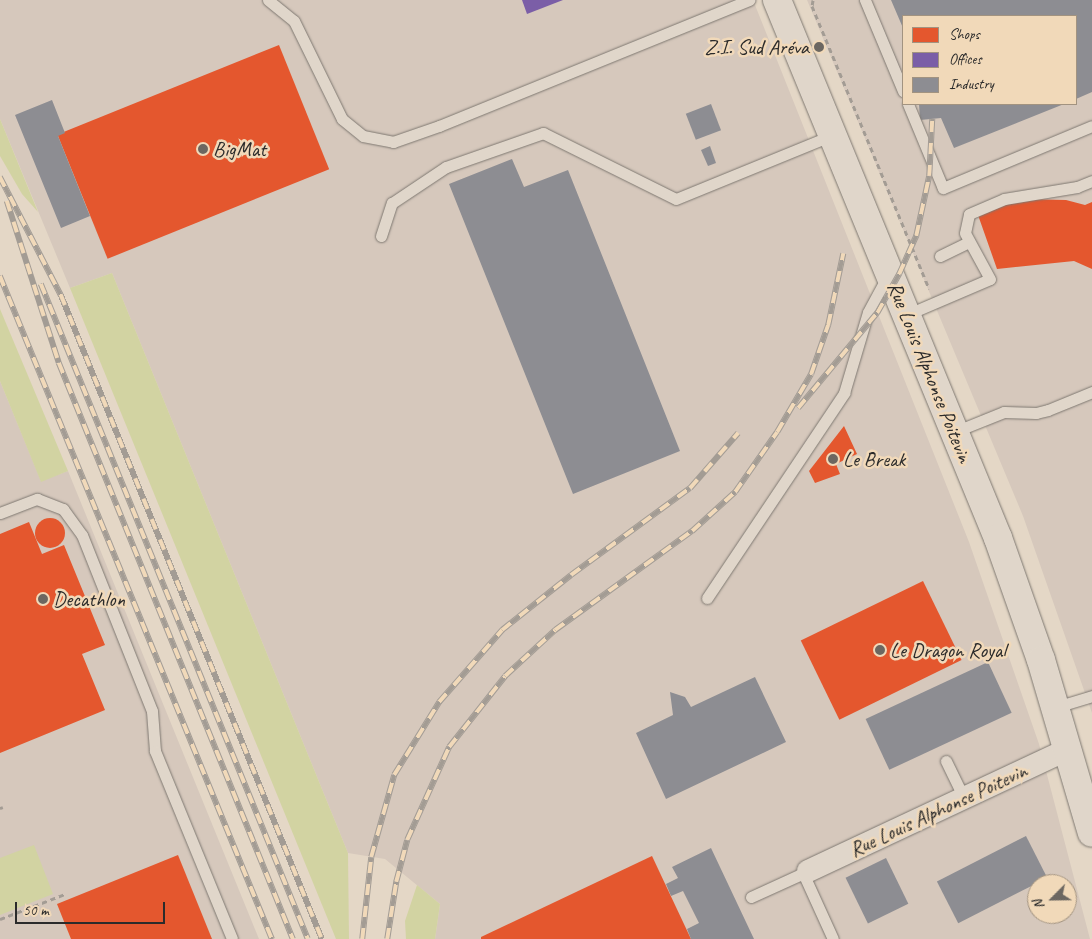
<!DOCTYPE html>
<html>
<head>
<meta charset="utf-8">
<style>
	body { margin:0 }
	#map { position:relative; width:1092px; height:939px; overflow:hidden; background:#e4d7c6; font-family:Caveat,sans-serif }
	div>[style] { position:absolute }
	.built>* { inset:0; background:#d6c8bc }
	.green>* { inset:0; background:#d2d3a2 }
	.shops>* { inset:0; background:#e4572e; transform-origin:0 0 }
	.round { border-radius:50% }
	.offices>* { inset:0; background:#7b5ea7 }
	.industry>* { inset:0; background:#8d8d92; transform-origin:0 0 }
	.path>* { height:3px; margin-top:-1.5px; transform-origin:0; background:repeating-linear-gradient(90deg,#a39c94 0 5px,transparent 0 9px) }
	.roads { filter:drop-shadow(0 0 1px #7e7871) drop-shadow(0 0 1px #7e7871) }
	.lane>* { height:11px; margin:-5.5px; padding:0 5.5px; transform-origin:5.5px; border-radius:5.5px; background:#e0d6ca }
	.street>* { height:22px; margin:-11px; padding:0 11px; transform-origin:11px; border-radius:11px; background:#e0d6ca }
	.secondary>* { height:28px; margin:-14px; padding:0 14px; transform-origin:14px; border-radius:14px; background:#e0d6ca }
	.rail>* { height:5.5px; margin-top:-2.75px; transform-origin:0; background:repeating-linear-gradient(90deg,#f1d9b9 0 11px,#a39c94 0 22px); box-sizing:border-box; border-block:1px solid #a39c94 }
	.dots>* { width:14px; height:14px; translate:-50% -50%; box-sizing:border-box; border:2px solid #f1d9b9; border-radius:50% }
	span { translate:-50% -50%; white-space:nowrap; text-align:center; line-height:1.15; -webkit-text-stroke:5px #f1d9b9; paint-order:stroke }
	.poi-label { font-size:21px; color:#2b2b2b }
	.right { translate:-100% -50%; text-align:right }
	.left { translate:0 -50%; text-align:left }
	.street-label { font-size:21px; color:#2b2b2b }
	.legend { position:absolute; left:902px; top:15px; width:175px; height:90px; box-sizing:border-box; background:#f1d9b9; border:1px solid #a29380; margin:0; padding:6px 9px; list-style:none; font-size:15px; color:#2b2b2b }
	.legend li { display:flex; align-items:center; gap:10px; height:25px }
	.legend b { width:25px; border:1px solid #a29380 }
	.north { position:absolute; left:1027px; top:874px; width:50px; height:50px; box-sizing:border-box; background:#f1d9b9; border:1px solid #a29380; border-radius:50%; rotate:247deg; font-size:14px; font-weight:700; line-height:20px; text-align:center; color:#2b2b2b }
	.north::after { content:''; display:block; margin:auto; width:18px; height:22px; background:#6c6761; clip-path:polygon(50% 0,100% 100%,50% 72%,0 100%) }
	.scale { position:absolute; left:15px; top:902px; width:150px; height:22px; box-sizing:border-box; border:2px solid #2b2b2b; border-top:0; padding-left:6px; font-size:15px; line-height:18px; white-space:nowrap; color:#2b2b2b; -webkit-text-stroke:4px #f1d9b9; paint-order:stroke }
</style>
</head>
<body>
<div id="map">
	<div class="built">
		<i style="clip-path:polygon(evenodd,0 0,753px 0,969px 542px,1039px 744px,1090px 939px,435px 939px,440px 904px,385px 859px,348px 853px,112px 273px,70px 288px,0 119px,0 0,1037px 884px,1067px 884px,1067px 914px,1037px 914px,1037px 884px)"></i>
		<i style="clip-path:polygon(evenodd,807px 0,1092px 0,1092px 713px,1023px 516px,807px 0,903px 16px,1076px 16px,1076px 104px,903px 104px,903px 16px)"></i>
		<i style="clip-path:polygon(0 381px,41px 481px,68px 471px,259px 939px,0 939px)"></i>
	</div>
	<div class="green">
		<i style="clip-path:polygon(0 119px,38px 212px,22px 194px,0 156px)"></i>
		<i style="clip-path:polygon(112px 273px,348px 853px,349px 939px,336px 939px,70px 288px)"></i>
		<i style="clip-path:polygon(0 309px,68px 471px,41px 482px,0 381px)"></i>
		<i style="clip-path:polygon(34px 845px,53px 894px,0 915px,0 858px)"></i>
		<i style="clip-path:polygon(417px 885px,440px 904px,435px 939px,406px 939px,405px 921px)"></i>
	</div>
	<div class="shops">
		<i style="left:279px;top:45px;width:134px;height:239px;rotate:68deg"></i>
		<i style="clip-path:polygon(1022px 199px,1066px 200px,1085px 205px,1092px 202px,1092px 269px,1074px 261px,997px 269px,978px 215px)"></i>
		<i style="clip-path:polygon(844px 426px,857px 454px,836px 464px,840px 474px,815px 483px,809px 471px)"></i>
		<i class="round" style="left:35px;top:518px;width:30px;height:30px"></i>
		<i style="clip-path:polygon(29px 522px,42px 554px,64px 545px,105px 645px,82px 654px,105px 710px,0 753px,0 534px)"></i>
		<i style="left:923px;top:581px;width:88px;height:136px;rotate:64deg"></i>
		<i style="clip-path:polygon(178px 855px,212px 939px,71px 939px,57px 904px)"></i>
		<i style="clip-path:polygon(652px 856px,691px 939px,481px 939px,481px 937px)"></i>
	</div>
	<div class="offices">
		<i style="clip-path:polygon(522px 0,563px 0,527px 14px)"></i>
	</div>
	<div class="industry">
		<i style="clip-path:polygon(891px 0,1092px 0,1092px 92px,1076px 99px,1076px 16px,903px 16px,903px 28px)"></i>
		<i style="clip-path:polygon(52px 100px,65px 133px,58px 136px,90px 216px,61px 228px,15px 115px)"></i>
		<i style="left:711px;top:104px;width:28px;height:27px;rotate:69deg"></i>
		<i style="clip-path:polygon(919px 104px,1064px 104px,954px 148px,941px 118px,920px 120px)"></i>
		<i style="clip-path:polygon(710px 146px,716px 163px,708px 166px,701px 150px)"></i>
		<i style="clip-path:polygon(512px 159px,524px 187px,568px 170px,680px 451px,573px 494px,449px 184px)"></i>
		<i style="left:988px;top:662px;width:56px;height:135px;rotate:65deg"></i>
		<i style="clip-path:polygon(755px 677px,786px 742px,666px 799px,636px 733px,673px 715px,670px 692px,685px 697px,691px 707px)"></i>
		<i style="left:1026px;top:836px;width:47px;height:100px;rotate:63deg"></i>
		<i style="clip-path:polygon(711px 848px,754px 939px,691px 939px,687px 929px,699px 923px,683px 891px,671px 896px,666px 884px,678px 878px,672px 867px)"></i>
		<i style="left:886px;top:858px;width:51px;height:45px;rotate:64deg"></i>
	</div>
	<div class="path">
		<i style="left:813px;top:0;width:6px;rotate:99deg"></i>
		<i style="left:812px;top:6px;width:306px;rotate:67.5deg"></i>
		<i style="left:0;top:808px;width:3px;rotate:-18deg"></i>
		<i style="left:0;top:919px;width:70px;rotate:-21deg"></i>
	</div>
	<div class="roads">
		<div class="lane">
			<i style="left:268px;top:0;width:33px;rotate:39deg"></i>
			<i style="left:294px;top:21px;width:109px;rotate:63.9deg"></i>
			<i style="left:342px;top:119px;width:27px;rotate:39deg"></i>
			<i style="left:363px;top:136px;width:31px;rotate:11deg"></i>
			<i style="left:393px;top:142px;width:49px;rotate:-19.2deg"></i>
			<i style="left:439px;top:126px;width:335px;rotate:-22.1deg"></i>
			<i style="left:865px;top:0;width:99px;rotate:67.3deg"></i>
			<i style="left:908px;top:104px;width:91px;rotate:67.4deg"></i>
			<i style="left:943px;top:188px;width:161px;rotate:-22.6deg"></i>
			<i style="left:381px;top:236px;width:35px;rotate:-72deg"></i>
			<i style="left:392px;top:203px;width:65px;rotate:-33.7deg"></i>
			<i style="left:446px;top:167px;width:103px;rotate:-19.3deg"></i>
			<i style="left:543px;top:133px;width:148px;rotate:26.4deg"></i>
			<i style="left:676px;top:199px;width:170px;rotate:-22.2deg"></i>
			<i style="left:940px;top:256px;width:32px;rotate:-26deg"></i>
			<i style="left:906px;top:315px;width:91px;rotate:-23.2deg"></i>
			<i style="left:990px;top:279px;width:52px;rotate:-118.5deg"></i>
			<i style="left:965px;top:233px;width:19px;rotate:-78deg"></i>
			<i style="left:969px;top:214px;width:38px;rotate:-23deg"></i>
			<i style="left:1004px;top:199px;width:74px;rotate:-9.3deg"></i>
			<i style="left:1077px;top:187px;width:16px;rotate:-22deg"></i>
			<i style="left:954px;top:432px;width:54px;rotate:-21.8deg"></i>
			<i style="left:1004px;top:412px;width:32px;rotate:2deg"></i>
			<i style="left:1036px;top:413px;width:12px;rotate:-14deg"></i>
			<i style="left:1048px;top:410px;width:48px;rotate:-22.2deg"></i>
			<i style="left:0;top:513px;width:40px;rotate:-21deg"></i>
			<i style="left:37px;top:499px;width:28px;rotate:21deg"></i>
			<i style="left:63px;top:509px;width:32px;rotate:54deg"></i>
			<i style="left:82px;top:535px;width:189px;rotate:68.3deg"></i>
			<i style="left:152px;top:711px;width:40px;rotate:85.7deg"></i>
			<i style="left:155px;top:751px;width:203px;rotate:67.7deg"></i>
			<i style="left:707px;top:598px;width:247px;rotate:-56.2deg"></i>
			<i style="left:844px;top:393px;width:84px;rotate:-73.5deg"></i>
			<i style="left:868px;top:312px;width:42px;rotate:-61.6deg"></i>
			<i style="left:1056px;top:707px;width:38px;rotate:-17deg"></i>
			<i style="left:946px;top:761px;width:41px;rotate:64.1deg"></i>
			<i style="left:803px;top:873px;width:72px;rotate:65.6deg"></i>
			<i style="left:751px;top:897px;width:63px;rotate:-24.5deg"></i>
		</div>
		<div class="street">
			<i style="left:808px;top:871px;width:287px;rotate:-25.1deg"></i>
		</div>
		<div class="secondary">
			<i style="left:777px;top:0;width:582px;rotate:67.67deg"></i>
			<i style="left:998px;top:538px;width:129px;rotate:70.6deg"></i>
			<i style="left:1041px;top:660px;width:180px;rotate:73.6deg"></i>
		</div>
	</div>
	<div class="rail">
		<i style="left:0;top:177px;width:133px;rotate:62.7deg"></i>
		<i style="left:61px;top:295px;width:695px;rotate:67.94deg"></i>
		<i style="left:7px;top:201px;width:170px;rotate:72.2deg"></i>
		<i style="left:59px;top:363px;width:622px;rotate:67.89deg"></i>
		<i style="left:0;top:276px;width:717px;rotate:67.69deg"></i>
		<i style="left:41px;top:284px;width:707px;rotate:67.82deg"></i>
		<i style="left:798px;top:408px;width:124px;rotate:-50.3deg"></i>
		<i style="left:877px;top:313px;width:45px;rotate:-60.6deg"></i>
		<i style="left:899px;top:274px;width:42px;rotate:-65.9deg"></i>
		<i style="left:916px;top:236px;width:61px;rotate:-77.8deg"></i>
		<i style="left:929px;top:176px;width:57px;rotate:-87deg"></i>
		<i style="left:362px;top:939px;width:82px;rotate:-83.7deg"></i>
		<i style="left:371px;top:857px;width:85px;rotate:-74.3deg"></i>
		<i style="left:394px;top:775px;width:86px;rotate:-58.3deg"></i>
		<i style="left:439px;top:702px;width:96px;rotate:-48.8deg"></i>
		<i style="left:502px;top:630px;width:88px;rotate:-38.6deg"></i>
		<i style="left:571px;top:575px;width:147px;rotate:-36.2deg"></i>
		<i style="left:690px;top:488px;width:73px;rotate:-48.9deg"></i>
		<i style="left:387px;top:939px;width:58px;rotate:-81deg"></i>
		<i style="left:396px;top:882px;width:43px;rotate:-75.3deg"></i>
		<i style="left:407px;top:840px;width:102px;rotate:-65.7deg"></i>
		<i style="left:449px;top:747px;width:90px;rotate:-51.7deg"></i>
		<i style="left:505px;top:676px;width:68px;rotate:-42.6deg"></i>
		<i style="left:555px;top:630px;width:169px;rotate:-35.9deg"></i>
		<i style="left:692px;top:531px;width:58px;rotate:-42.2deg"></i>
		<i style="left:735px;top:492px;width:73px;rotate:-55deg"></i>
		<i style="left:777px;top:432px;width:67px;rotate:-59.6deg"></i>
		<i style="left:811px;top:374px;width:52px;rotate:-70.9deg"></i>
		<i style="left:828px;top:325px;width:73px;rotate:-78.1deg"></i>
	</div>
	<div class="dots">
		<i style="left:819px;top:47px;background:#6c6761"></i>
		<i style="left:203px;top:149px;background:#6c6761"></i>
		<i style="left:833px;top:459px;background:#6c6761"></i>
		<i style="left:43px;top:599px;background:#6c6761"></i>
		<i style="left:880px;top:650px;background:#6c6761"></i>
	</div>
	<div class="poi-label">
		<span class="right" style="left:809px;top:47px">Z.I. Sud Aréva</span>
		<span class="left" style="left:213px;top:149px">BigMat</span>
		<span class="left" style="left:843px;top:459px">Le Break</span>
		<span class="left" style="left:53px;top:599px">Decathlon</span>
		<span class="left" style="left:890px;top:650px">Le Dragon Royal</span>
	</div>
	<div class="street-label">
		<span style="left:930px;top:372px;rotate:68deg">Rue Louis Alphonse Poitevin</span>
		<span style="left:938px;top:810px;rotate:-25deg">Rue Louis Alphonse Poitevin</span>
	</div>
	<ul class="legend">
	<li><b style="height:14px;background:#e4572e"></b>Shops</li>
	<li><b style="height:14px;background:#7b5ea7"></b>Offices</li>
	<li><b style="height:14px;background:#8d8d92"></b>Industry</li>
	</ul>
	<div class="north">N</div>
	<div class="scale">50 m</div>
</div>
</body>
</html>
